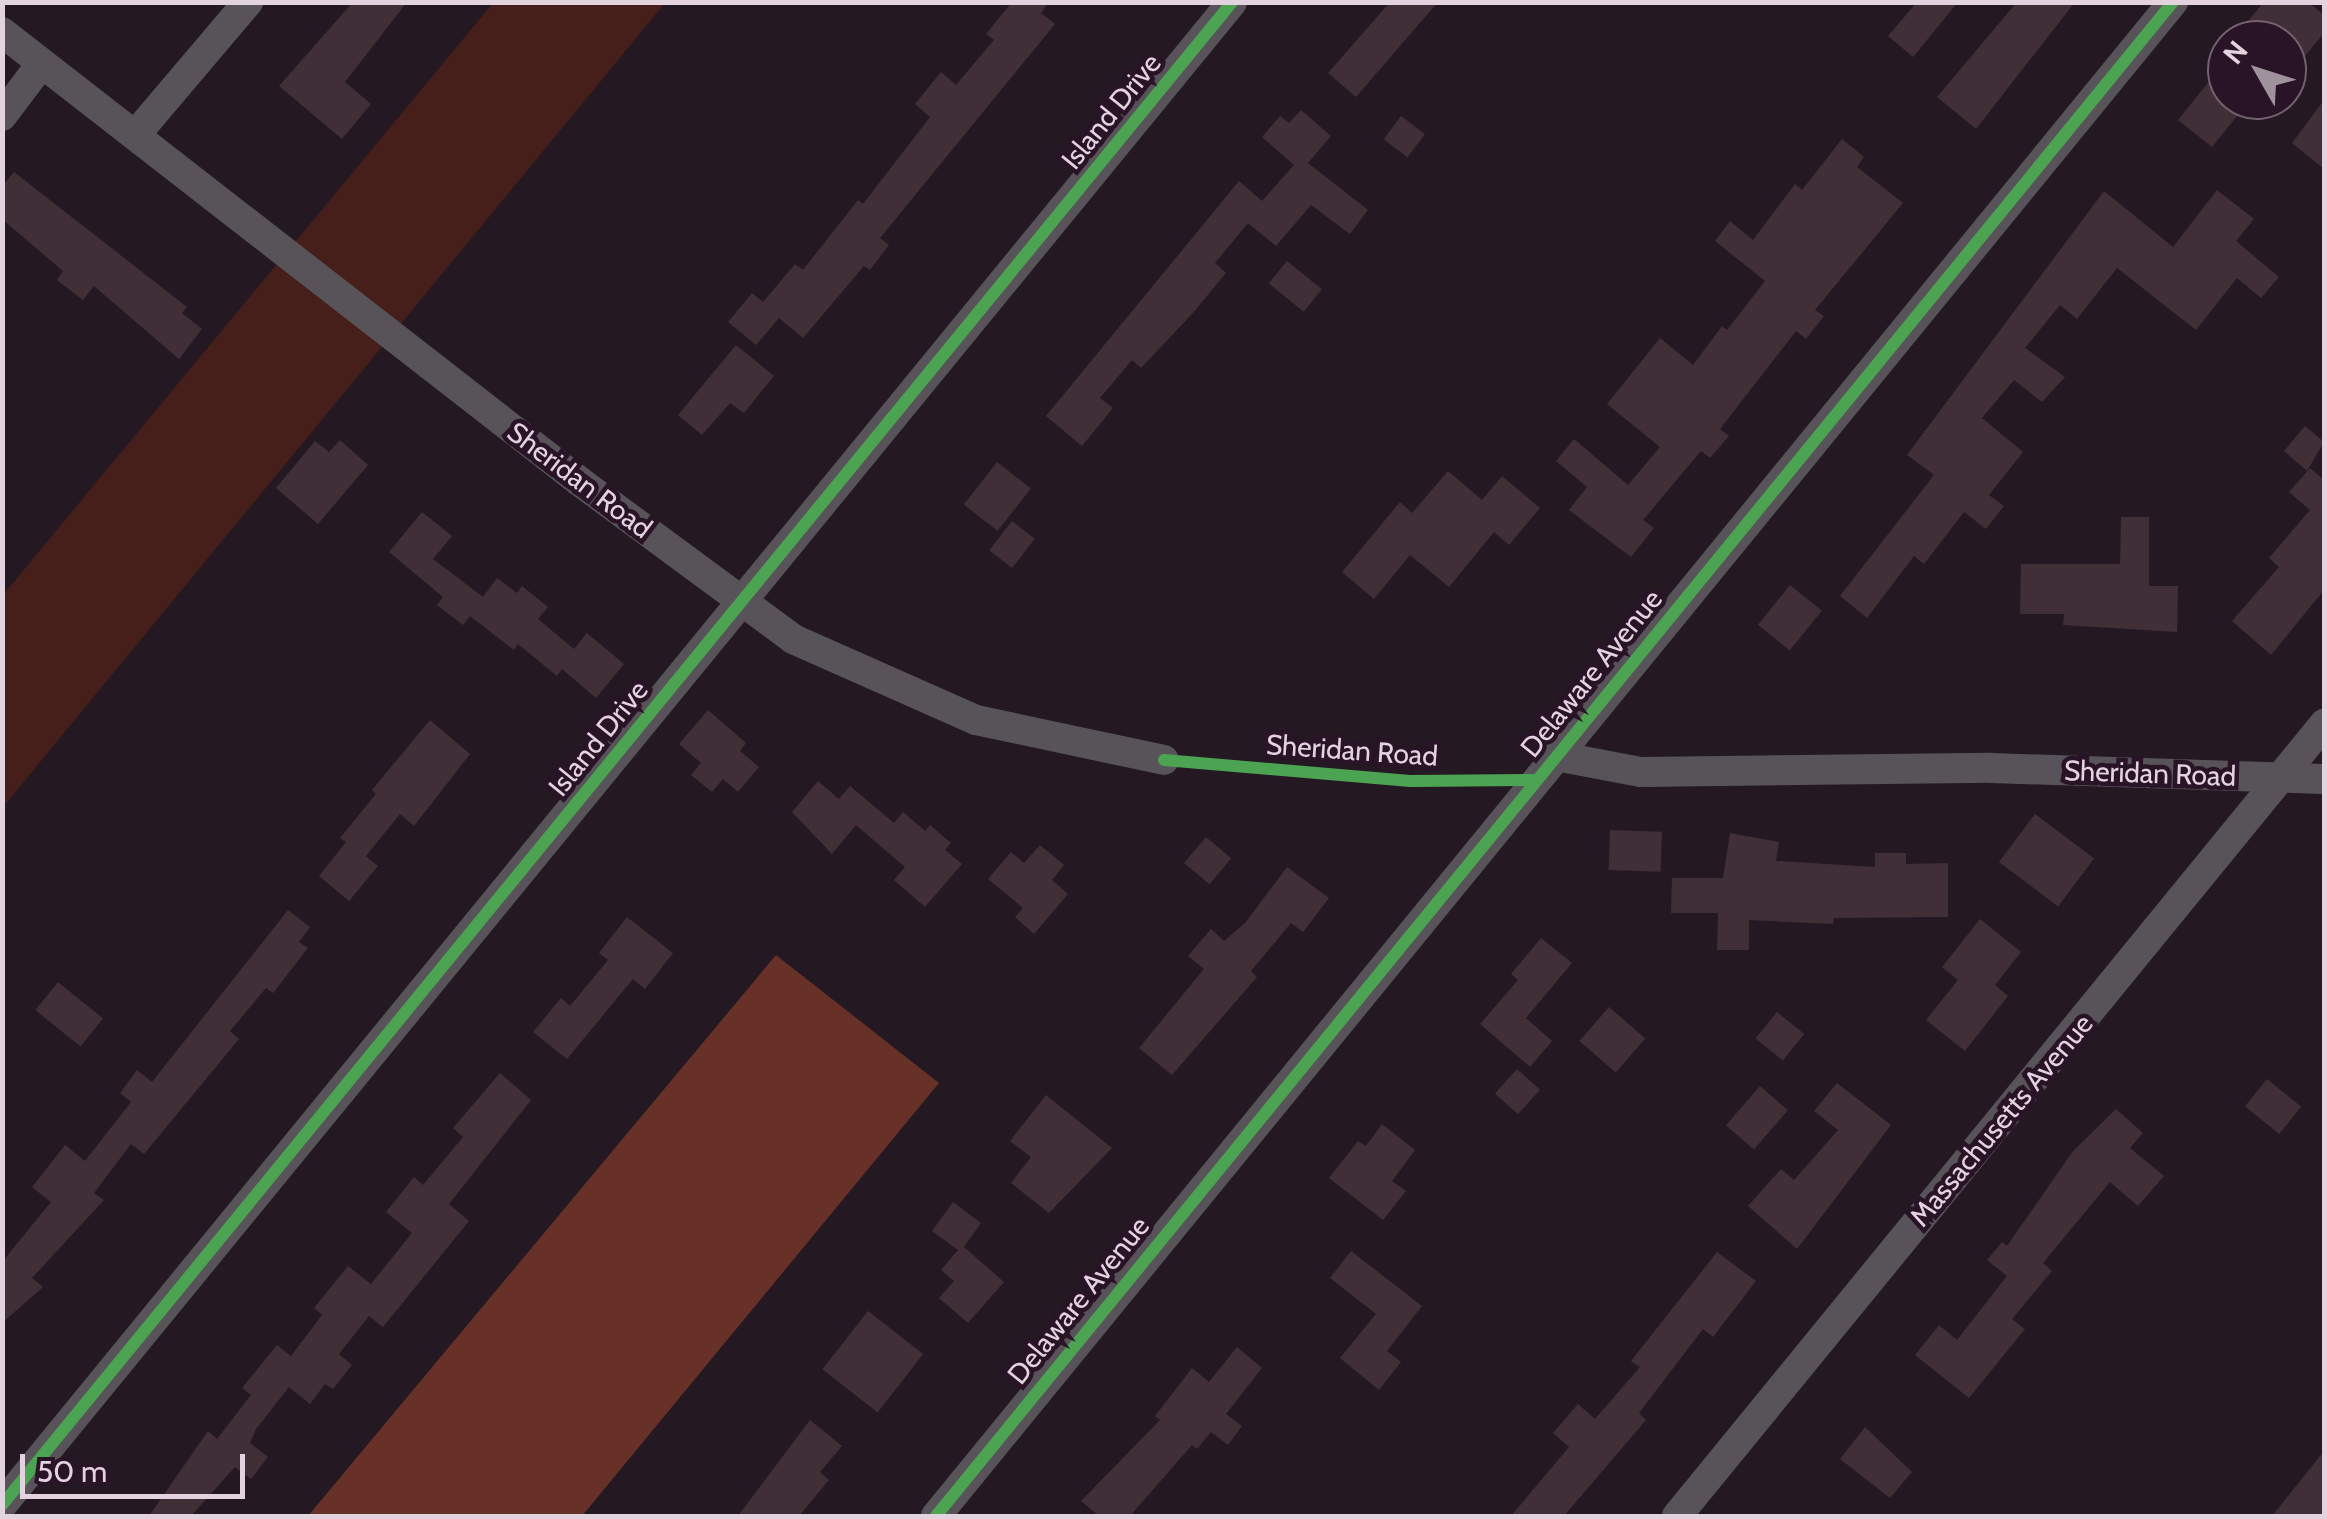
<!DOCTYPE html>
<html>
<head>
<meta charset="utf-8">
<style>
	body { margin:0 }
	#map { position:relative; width:2327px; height:1519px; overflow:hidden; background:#241822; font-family:Cabin,sans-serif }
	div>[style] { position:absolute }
	.green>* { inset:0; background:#461f1a }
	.forest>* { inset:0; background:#683128 }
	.building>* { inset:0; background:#412f37; transform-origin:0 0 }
	.street>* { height:30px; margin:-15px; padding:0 15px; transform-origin:15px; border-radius:15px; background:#575359 }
	.cycleway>* { height:12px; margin:-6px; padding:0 6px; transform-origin:6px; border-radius:6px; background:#4ca352 }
	span { translate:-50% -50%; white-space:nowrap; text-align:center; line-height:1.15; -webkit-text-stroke:9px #291326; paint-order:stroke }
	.street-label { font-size:28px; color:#e3d3df }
	.frame { position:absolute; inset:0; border:5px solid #e3d3df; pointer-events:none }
	.north { position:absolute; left:2207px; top:20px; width:100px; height:100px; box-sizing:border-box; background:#291326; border:2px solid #736070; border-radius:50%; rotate:309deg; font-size:28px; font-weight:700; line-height:40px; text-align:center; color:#e3d3df }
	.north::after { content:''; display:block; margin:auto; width:35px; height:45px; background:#a0929d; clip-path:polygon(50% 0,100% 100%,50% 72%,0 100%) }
	.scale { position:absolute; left:20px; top:1454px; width:225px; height:45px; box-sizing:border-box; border:5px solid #e3d3df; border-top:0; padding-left:12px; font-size:30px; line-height:35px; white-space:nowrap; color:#e3d3df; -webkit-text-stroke:8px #291326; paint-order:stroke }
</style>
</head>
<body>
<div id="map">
	<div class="green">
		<i style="clip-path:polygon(493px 3px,665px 3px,3px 807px,3px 595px)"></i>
	</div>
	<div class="forest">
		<i style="clip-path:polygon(776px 955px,939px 1083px,582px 1516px,308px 1516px)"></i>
	</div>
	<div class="building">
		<i style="clip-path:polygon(353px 2px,407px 2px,345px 82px,371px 104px,342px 139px,279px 86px)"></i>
		<i style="clip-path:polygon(1012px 2px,1049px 2px,1041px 13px,1055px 24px,880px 238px,889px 245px,870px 270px,864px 266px,803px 338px,779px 318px,756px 345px,728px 322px,752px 293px,763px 302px,795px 264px,803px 270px,858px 200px,863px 204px,930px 117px,915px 104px,941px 72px,956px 85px,994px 40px,986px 34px)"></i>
		<i style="clip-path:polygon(1390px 2px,1438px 2px,1356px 97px,1328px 73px)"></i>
		<i style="clip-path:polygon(1917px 2px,1958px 2px,1913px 57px,1888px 36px)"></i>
		<i style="clip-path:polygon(2017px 2px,2075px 2px,1976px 129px,1937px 97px)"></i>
		<i style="clip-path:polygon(2264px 2px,2308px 2px,2324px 15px,2324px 33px,2287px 78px,2287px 40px,2232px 40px)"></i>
		<i style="clip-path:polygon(2227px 59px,2227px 100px,2250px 100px,2212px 147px,2178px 120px)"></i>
		<i style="clip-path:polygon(2324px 100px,2324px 169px,2292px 143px)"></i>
		<i style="clip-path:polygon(1301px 110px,1331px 136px,1308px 163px,1368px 210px,1350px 234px,1311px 205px,1276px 246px,1248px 223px,1215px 263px,1226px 273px,1192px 314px,1141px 368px,1132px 360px,1100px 398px,1113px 408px,1082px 446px,1046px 416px,1239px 181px,1262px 201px,1294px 165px,1262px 137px,1280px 116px,1289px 123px)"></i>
		<i style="left:1401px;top:116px;width:30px;height:29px;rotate:37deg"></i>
		<i style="clip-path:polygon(1842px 139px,1864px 157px,1857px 167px,1903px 203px,1815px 310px,1824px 316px,1806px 339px,1796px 331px,1720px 429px,1729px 436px,1710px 458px,1701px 451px,1643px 520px,1654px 528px,1631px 557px,1569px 510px,1587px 487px,1556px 461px,1574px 439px,1628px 485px,1660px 447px,1607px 404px,1660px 338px,1693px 365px,1722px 326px,1727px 330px,1765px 281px,1715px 241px,1730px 221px,1753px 240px,1795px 184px,1802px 190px)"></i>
		<i style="clip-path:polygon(14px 172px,187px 307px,182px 313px,202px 329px,179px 359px,94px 286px,83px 300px,57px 280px,63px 271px,2px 219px,2px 186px)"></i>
		<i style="clip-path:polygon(2217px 190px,2254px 219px,2236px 241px,2279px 277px,2261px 298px,2237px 278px,2196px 330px,2117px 268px,2077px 319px,2060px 305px,2025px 348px,2065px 377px,2042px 402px,2014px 380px,1982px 418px,2023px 452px,1989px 495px,2004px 506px,1986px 529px,1964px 512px,1924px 564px,1914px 556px,1867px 618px,1840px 596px,1934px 475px,1907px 455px,2104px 191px,2173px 247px)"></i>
		<i style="left:1287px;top:261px;width:45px;height:29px;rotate:39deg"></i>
		<i style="clip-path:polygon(736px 345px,774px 376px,744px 413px,730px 403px,702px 435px,678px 415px)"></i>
		<i style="clip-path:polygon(2305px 426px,2324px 442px,2307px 471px,2284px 451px)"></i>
		<i style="clip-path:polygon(340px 440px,368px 465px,318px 524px,276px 488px,315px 441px,329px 452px)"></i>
		<i style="left:997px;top:462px;width:43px;height:54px;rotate:38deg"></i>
		<i style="clip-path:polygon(2310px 468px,2324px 480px,2324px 590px,2271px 655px,2232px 621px,2279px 567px,2269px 558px,2310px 510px,2289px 492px)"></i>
		<i style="clip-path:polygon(1448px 471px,1482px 500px,1502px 476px,1540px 508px,1509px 545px,1494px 532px,1449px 587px,1410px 555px,1374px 599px,1342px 572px,1400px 502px,1412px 513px)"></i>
		<i style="clip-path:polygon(422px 512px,452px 536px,433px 559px,483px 597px,497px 578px,517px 593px,522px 586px,548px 607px,538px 619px,574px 649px,587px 633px,624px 664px,596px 698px,562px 669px,557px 676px,518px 644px,514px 650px,470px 616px,463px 625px,437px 605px,443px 597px,389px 552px)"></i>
		<i style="clip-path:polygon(2121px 517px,2149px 517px,2149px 586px,2178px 586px,2177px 632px,2063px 625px,2064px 614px,2020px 614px,2021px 564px,2120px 564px)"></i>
		<i style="left:1012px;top:521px;width:29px;height:37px;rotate:38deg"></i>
		<i style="left:1790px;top:585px;width:41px;height:51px;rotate:39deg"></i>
		<i style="clip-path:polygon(708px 710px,746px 743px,740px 751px,759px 767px,738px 792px,723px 779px,712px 792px,691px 775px,701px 763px,679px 744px)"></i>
		<i style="clip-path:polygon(430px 720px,470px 754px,414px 826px,400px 814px,366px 856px,378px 866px,349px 901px,319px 876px,346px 842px,340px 838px,376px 794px,372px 790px)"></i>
		<i style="clip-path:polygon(818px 781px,839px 799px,850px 786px,894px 823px,903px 812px,925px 831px,930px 825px,951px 843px,945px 850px,962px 864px,925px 907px,894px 880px,905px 867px,856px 825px,832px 854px,792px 812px)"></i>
		<i style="left:2035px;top:814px;width:74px;height:60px;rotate:37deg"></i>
		<i style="left:1610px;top:830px;width:52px;height:40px;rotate:2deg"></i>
		<i style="clip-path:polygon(1730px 833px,1779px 842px,1776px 861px,1875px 867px,1875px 853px,1906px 853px,1906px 864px,1948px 863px,1948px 917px,1834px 918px,1833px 924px,1749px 920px,1749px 950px,1717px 950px,1718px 913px,1671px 913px,1672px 878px,1723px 878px)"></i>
		<i style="left:1206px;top:837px;width:33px;height:34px;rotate:40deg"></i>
		<i style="clip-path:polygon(1040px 845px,1064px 865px,1052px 880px,1068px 894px,1034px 934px,1015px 917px,1023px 908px,988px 879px,1011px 852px,1024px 863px)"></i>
		<i style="clip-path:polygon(1287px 867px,1329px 898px,1303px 932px,1291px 923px,1251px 971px,1257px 977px,1172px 1075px,1139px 1048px,1204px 969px,1188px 956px,1211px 929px,1224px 941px,1245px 923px)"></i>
		<i style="clip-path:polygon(288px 910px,310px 927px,299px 942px,308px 948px,273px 993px,266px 988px,230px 1031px,239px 1039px,144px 1154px,131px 1144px,94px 1193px,104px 1200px,32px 1278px,43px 1287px,2px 1323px,2px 1262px,51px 1202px,32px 1187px,65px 1145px,85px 1161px,131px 1102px,120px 1093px,137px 1070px,152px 1082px)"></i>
		<i style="clip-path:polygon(627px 917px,673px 953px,645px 989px,633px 979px,567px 1059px,533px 1032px,561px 998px,570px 1006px,608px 960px,599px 953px)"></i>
		<i style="clip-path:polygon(1980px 919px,2021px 952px,1995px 985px,2008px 996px,1965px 1051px,1926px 1020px,1958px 980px,1942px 967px)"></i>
		<i style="clip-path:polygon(1541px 938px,1572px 963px,1526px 1018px,1552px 1041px,1530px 1067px,1480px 1024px,1518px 980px,1511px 974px)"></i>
		<i style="left:58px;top:982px;width:58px;height:36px;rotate:39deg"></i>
		<i style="left:1609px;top:1007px;width:48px;height:45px;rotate:41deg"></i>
		<i style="left:1777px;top:1012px;width:35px;height:34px;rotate:39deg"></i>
		<i style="left:1517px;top:1069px;width:31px;height:33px;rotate:42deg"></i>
		<i style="clip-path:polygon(500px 1073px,531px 1100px,449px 1204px,469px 1221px,383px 1327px,369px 1316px,339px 1354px,352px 1365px,333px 1389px,325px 1384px,310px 1404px,289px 1387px,256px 1429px,250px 1443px,268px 1457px,251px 1479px,235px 1467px,191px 1516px,149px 1516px,208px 1431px,217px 1439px,251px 1395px,242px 1388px,277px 1345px,291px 1356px,322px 1315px,314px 1308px,348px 1266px,371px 1284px,412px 1233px,386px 1212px,414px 1177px,423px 1185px,463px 1137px,453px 1128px)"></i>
		<i style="left:2267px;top:1079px;width:44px;height:35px;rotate:39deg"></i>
		<i style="clip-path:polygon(1837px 1083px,1891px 1125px,1797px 1249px,1748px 1206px,1781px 1169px,1794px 1180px,1838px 1130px,1814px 1111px)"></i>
		<i style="left:1760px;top:1086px;width:37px;height:52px;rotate:41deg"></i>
		<i style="clip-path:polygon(1046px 1095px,1112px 1148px,1049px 1213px,1011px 1183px,1031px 1157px,1010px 1141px)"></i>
		<i style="clip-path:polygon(2116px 1109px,2143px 1133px,2130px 1148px,2164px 1176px,2138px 1206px,2110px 1182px,2043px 1263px,2052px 1271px,2012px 1319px,2025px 1329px,1969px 1398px,1915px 1355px,1939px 1325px,1957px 1340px,2007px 1276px,1987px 1260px,2002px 1242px,2007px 1246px,2073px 1151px)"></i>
		<i style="clip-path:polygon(1382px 1124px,1415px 1150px,1392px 1181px,1406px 1191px,1383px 1220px,1329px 1178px,1358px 1141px,1366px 1146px)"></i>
		<i style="clip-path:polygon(953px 1202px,981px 1223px,964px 1247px,1004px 1282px,968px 1323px,939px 1298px,954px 1281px,941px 1270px,958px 1250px,932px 1231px)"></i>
		<i style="clip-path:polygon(1351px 1251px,1422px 1306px,1387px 1351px,1401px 1362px,1379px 1390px,1340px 1358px,1376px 1314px,1330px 1278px)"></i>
		<i style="clip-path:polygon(1717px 1252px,1756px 1281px,1713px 1337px,1703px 1329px,1639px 1413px,1646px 1420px,1564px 1516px,1511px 1516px,1569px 1447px,1553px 1433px,1578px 1404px,1595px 1419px,1640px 1367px,1631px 1361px)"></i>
		<i style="left:868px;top:1311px;width:70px;height:74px;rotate:38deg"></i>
		<i style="clip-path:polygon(1237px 1347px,1262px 1368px,1226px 1414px,1242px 1426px,1228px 1445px,1211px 1432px,1197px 1449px,1192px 1445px,1130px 1516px,1099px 1516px,1081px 1501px,1160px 1420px,1155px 1416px,1192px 1368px,1209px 1382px)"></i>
		<i style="clip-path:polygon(810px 1420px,842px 1446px,820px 1472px,829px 1480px,799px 1516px,738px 1516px)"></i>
		<i style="clip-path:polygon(1865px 1427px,1912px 1472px,1890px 1498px,1840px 1459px)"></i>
		<i style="clip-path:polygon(2324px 1451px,2324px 1516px,2272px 1516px)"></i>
	</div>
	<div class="street">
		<i style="left:2px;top:32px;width:731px;rotate:37.89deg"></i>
		<i style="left:579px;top:481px;width:266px;rotate:36.4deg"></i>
		<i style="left:793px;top:639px;width:200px;rotate:23.9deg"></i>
		<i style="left:976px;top:720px;width:192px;rotate:12deg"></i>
		<i style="left:2px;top:116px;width:66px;rotate:-53deg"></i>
		<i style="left:137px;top:133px;width:172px;rotate:-49.7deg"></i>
		<i style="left:1556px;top:756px;width:86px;rotate:10.7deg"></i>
		<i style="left:1641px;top:772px;width:350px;rotate:-0.7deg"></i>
		<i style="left:1991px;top:768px;width:333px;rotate:1.9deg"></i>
		<i style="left:2px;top:1505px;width:1942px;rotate:-50.7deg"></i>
		<i style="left:936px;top:1516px;width:1955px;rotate:-50.75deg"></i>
		<i style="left:1677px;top:1516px;width:1023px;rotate:-50.75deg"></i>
	</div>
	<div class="cycleway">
		<i style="left:1164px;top:760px;width:247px;rotate:4.9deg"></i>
		<i style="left:1410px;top:781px;width:126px;rotate:-0.5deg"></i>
		<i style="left:2px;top:1505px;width:1942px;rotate:-50.7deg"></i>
		<i style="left:936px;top:1516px;width:1955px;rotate:-50.75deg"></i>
	</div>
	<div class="street-label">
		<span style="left:1111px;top:111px;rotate:-51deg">Island Drive</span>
		<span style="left:580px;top:480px;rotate:37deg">Sheridan Road</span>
		<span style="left:1591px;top:673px;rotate:-51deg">Delaware Avenue</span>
		<span style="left:598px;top:738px;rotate:-51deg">Island Drive</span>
		<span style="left:1352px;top:750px;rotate:4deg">Sheridan Road</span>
		<span style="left:2150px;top:773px;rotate:2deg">Sheridan Road</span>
		<span style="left:2001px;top:1120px;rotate:-50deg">Massachusetts Avenue</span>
		<span style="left:1078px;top:1300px;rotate:-51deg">Delaware Avenue</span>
	</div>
	<div class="frame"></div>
	<div class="north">N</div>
	<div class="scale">50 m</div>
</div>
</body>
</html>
